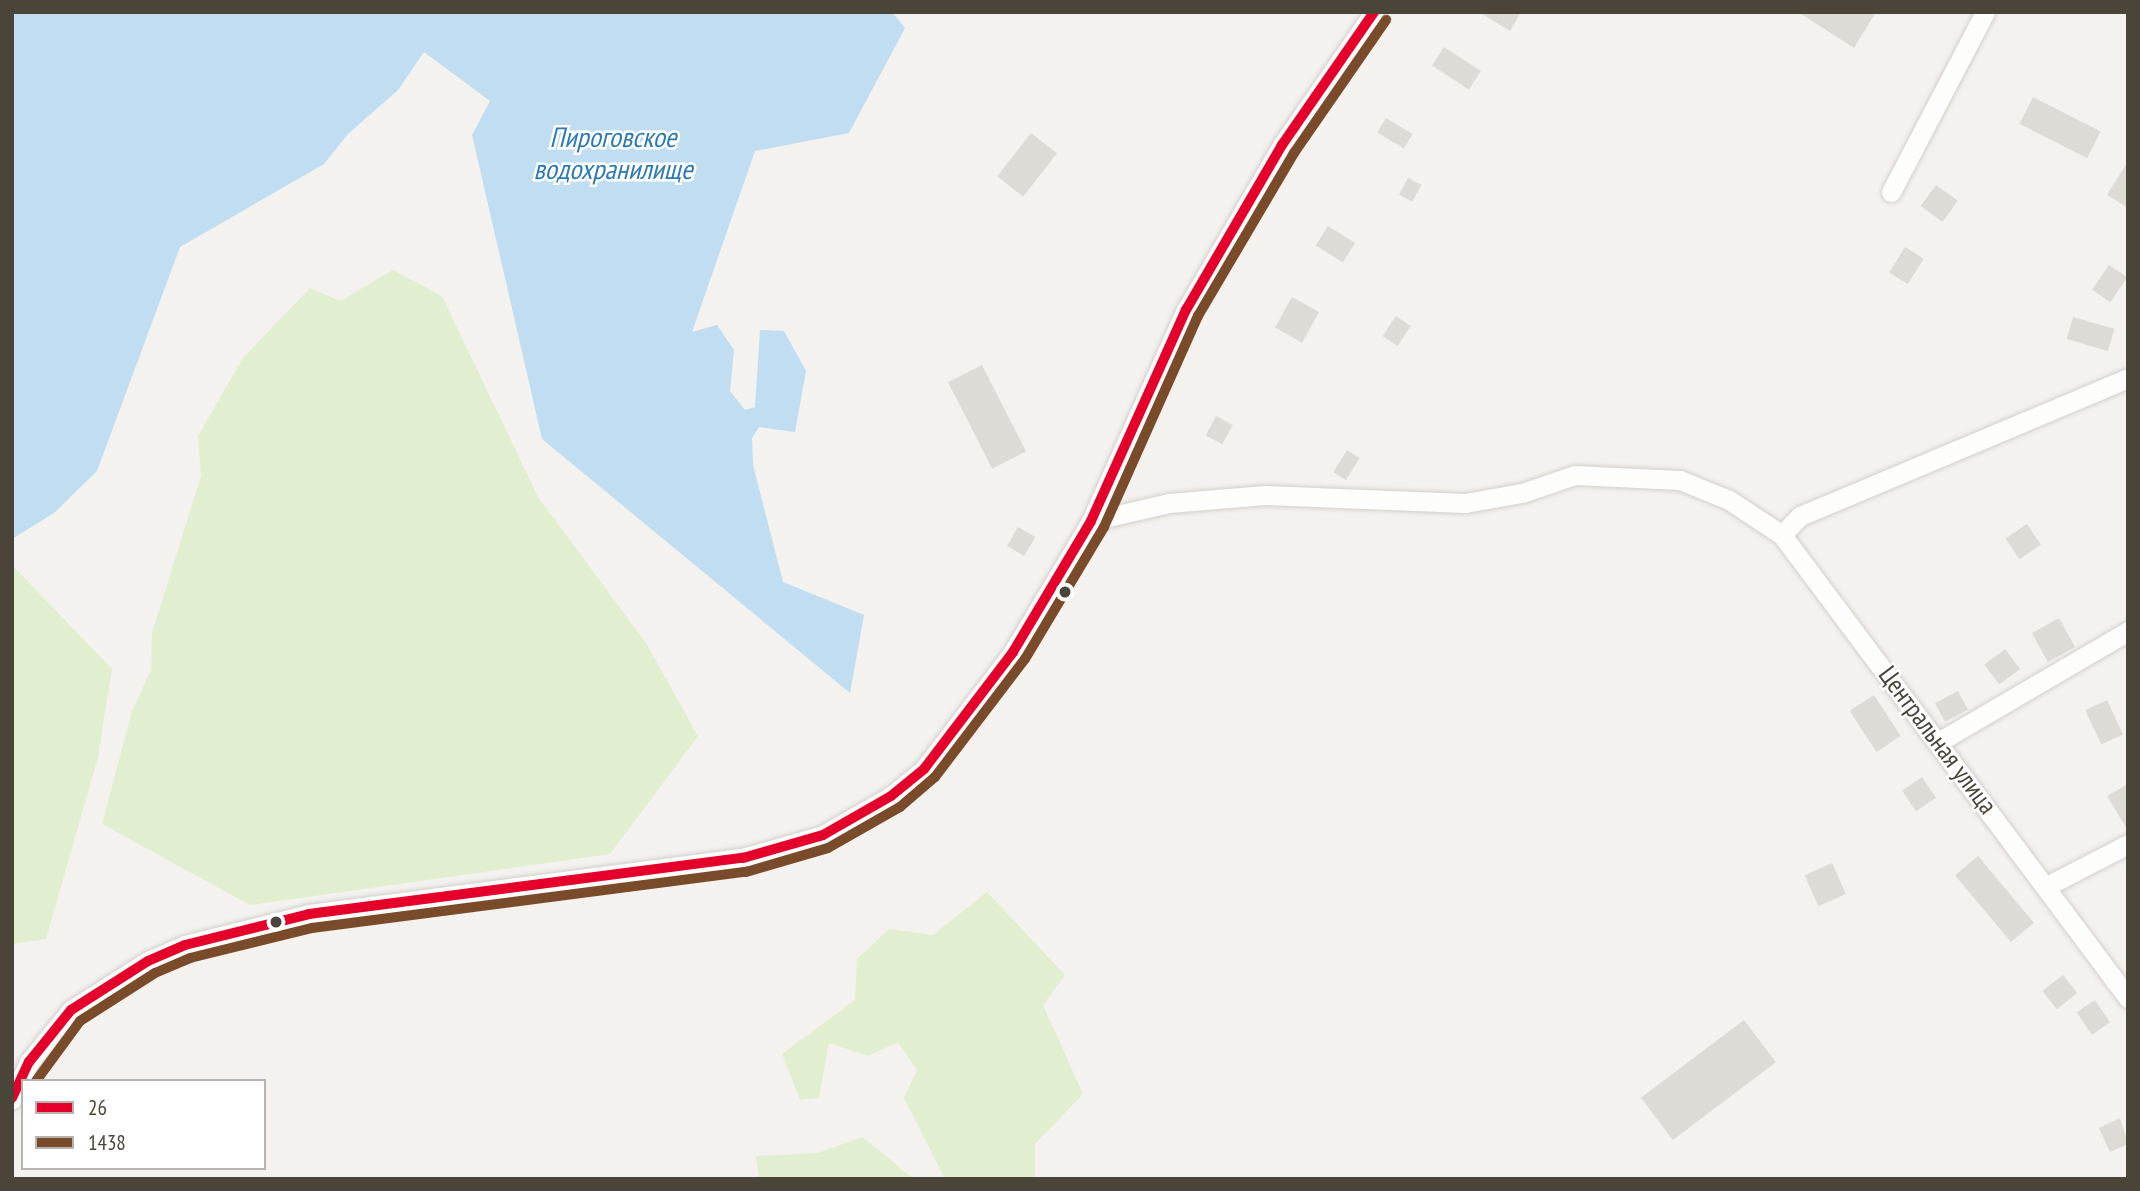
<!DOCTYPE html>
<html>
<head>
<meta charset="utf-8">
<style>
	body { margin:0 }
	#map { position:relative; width:2140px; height:1191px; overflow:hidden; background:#f4f2ee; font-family:"PT Sans Narrow",sans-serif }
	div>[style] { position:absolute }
	.green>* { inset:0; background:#e1eecf }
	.water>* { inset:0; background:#c0ddf1 }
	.building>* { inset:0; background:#dedbd6; transform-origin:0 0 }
	.roads { filter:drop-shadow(0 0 2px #d2d0cb) drop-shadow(0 0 2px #d2d0cb) }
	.minor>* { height:19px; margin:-9.5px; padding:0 9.5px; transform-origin:9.5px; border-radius:9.5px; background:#fdfdfc }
	.bus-1>* { height:10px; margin:-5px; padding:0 5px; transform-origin:5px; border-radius:5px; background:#e4002b }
	.bus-2>* { height:10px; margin:-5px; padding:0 5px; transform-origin:5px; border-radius:5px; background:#7a4b2a }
	.dots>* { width:19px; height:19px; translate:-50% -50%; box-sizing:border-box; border:4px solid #fff; border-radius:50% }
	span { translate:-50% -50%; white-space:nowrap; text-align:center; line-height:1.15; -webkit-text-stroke:5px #fff; paint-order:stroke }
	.street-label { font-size:26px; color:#4b4439 }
	.water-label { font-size:28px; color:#2e7ab2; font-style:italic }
	.frame { position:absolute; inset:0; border:14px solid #4b4439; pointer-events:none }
	.legend { position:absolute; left:21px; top:1079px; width:245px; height:91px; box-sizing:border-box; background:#fff; border:2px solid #b7b4b0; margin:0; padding:9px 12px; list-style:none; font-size:21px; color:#4b4439 }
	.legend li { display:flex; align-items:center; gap:14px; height:35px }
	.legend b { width:35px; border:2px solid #b7b4b0 }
</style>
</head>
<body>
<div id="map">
	<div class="green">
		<i style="clip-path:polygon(393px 270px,442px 296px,538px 497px,646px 643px,698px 736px,610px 854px,250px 905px,102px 824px,132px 711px,151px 670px,152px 633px,201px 476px,198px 436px,243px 358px,310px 288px,340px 301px)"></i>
		<i style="clip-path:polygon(12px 565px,112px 669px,98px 757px,46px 939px,12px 944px)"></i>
		<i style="clip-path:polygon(987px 892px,1065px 975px,1043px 1005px,1083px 1094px,1035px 1144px,1035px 1179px,945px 1179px,904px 1098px,917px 1070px,898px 1042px,868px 1056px,829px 1043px,819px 1098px,800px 1100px,782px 1054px,855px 1000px,857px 959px,889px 929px,933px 935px)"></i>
		<i style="clip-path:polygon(862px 1137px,914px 1179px,759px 1179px,756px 1156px,818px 1153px)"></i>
	</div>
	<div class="water">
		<i style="clip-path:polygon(12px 12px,892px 12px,905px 28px,849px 133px,755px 151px,692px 332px,717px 325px,734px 350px,730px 391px,745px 410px,755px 407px,760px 330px,784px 331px,806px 371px,795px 432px,759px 427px,752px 438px,753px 465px,783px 582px,864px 615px,850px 693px,542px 439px,472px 135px,490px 101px,424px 52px,398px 90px,348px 134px,324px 164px,180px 247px,97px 471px,54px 513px,12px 539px)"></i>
	</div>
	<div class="building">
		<i style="clip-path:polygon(1479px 12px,1521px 12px,1510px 31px)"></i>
		<i style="clip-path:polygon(1798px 12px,1876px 12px,1854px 48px)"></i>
		<i style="left:1444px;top:47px;width:44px;height:22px;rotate:33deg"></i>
		<i style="left:2033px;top:97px;width:76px;height:30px;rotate:27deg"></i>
		<i style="left:1386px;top:118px;width:31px;height:17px;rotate:31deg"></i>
		<i style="left:1031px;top:133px;width:33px;height:55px;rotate:38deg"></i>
		<i style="clip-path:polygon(2128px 161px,2128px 208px,2107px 195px)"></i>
		<i style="left:1408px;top:178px;width:15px;height:19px;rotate:28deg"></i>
		<i style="left:1936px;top:185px;width:27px;height:26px;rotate:36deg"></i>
		<i style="left:1328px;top:226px;width:32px;height:23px;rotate:32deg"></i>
		<i style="left:1905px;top:247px;width:22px;height:30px;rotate:32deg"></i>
		<i style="left:2109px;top:265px;width:22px;height:30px;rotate:34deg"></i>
		<i style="left:1292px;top:297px;width:31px;height:35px;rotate:29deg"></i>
		<i style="left:1396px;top:316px;width:18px;height:24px;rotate:34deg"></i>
		<i style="left:2073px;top:317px;width:43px;height:23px;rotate:16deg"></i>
		<i style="left:982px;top:365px;width:97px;height:38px;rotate:63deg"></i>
		<i style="left:1216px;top:416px;width:19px;height:22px;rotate:28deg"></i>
		<i style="left:1347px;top:450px;width:15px;height:26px;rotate:32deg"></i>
		<i style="left:2027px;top:524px;width:25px;height:26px;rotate:56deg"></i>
		<i style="left:1018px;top:527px;width:20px;height:22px;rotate:30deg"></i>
		<i style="left:2059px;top:618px;width:33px;height:31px;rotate:61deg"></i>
		<i style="left:2005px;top:649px;width:25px;height:26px;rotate:53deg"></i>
		<i style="left:1958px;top:691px;width:21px;height:26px;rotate:62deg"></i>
		<i style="left:1874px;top:695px;width:49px;height:29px;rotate:57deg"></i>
		<i style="left:2107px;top:700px;width:38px;height:24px;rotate:65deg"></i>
		<i style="left:1922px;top:777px;width:25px;height:24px;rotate:56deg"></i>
		<i style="clip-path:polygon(2128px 784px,2128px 831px,2107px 796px)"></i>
		<i style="left:1978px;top:856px;width:87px;height:30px;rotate:50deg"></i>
		<i style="left:1832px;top:863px;width:34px;height:30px;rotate:66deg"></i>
		<i style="left:2063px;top:975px;width:23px;height:26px;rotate:52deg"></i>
		<i style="left:2095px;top:1000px;width:27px;height:22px;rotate:56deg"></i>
		<i style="left:1744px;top:1020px;width:53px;height:129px;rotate:53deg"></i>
		<i style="clip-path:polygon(2120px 1118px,2128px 1144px,2110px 1152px,2099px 1128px)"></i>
	</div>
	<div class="roads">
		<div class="minor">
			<i style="left:1891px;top:192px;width:203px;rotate:-62.4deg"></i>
			<i style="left:1091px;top:521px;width:80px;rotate:-13deg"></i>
			<i style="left:1169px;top:503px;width:96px;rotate:-4.8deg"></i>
			<i style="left:1265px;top:495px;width:200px;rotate:2.3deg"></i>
			<i style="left:1465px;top:503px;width:58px;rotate:-10deg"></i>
			<i style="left:1522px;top:493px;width:56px;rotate:-18.8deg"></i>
			<i style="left:1575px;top:475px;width:105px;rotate:2.7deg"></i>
			<i style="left:1680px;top:480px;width:53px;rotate:22.2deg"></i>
			<i style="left:1729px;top:500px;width:64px;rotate:33.4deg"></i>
			<i style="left:1782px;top:535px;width:578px;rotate:53.23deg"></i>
			<i style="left:1782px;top:535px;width:26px;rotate:-47deg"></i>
			<i style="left:1800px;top:516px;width:356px;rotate:-22.8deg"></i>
			<i style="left:1940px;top:741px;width:218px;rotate:-30.3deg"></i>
			<i style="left:2045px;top:887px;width:93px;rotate:-27.4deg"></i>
			<i style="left:12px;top:1099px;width:41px;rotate:-65.3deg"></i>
			<i style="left:29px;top:1062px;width:67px;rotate:-51.1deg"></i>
			<i style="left:71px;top:1010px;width:91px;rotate:-32.5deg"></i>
			<i style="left:148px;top:961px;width:40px;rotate:-23.4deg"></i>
			<i style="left:185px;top:945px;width:128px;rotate:-14deg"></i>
			<i style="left:309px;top:914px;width:438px;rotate:-7.4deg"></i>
			<i style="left:743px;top:858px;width:83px;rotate:-16deg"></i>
			<i style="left:823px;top:835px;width:78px;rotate:-29.8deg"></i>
			<i style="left:891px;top:796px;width:43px;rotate:-39.3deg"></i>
			<i style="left:924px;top:769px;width:147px;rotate:-52.7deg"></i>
			<i style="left:1013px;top:652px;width:152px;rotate:-59.2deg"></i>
			<i style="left:1091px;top:521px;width:231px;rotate:-65.8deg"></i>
			<i style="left:1186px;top:310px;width:191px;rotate:-59.8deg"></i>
			<i style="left:1282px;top:145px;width:162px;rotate:-55.3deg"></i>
		</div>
	</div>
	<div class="bus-1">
		<i style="left:12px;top:1098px;width:40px;rotate:-65deg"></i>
		<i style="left:29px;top:1062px;width:67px;rotate:-51.1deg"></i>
		<i style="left:71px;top:1010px;width:91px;rotate:-32.5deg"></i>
		<i style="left:148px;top:961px;width:40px;rotate:-23.4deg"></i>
		<i style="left:185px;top:945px;width:128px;rotate:-14deg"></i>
		<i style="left:309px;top:914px;width:438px;rotate:-7.4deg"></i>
		<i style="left:743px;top:858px;width:83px;rotate:-16deg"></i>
		<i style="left:823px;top:835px;width:78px;rotate:-29.8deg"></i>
		<i style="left:891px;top:796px;width:43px;rotate:-39.3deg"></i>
		<i style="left:924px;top:769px;width:147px;rotate:-52.7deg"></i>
		<i style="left:1013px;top:652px;width:152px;rotate:-59.2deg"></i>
		<i style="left:1091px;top:521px;width:231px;rotate:-65.8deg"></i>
		<i style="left:1186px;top:310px;width:191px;rotate:-59.8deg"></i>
		<i style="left:1282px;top:145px;width:162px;rotate:-55.3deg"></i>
	</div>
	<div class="bus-2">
		<i style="left:36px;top:1081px;width:74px;rotate:-53.7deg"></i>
		<i style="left:80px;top:1021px;width:89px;rotate:-32.6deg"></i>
		<i style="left:155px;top:973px;width:38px;rotate:-23deg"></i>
		<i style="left:190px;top:958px;width:126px;rotate:-13.8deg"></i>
		<i style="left:312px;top:928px;width:438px;rotate:-7.4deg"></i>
		<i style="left:746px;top:872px;width:85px;rotate:-16.3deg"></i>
		<i style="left:828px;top:848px;width:83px;rotate:-29.7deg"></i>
		<i style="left:900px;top:807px;width:46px;rotate:-40.6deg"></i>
		<i style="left:935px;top:777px;width:148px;rotate:-52.7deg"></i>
		<i style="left:1025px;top:659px;width:154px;rotate:-59.1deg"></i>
		<i style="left:1104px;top:527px;width:231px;rotate:-66deg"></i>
		<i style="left:1198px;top:316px;width:189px;rotate:-59.5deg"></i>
		<i style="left:1294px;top:153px;width:162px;rotate:-55.3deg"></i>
	</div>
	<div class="dots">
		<i style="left:1065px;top:592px;background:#4b4439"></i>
		<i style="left:276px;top:922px;background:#4b4439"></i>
	</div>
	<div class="street-label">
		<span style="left:1938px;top:740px;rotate:53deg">Центральная улица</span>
	</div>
	<div class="water-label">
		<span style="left:613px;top:153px">Пироговское<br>водохранилище</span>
	</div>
	<div class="frame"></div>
	<ul class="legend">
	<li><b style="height:9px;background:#e4002b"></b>26</li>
	<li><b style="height:9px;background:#7a4b2a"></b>1438</li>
	</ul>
</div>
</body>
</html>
